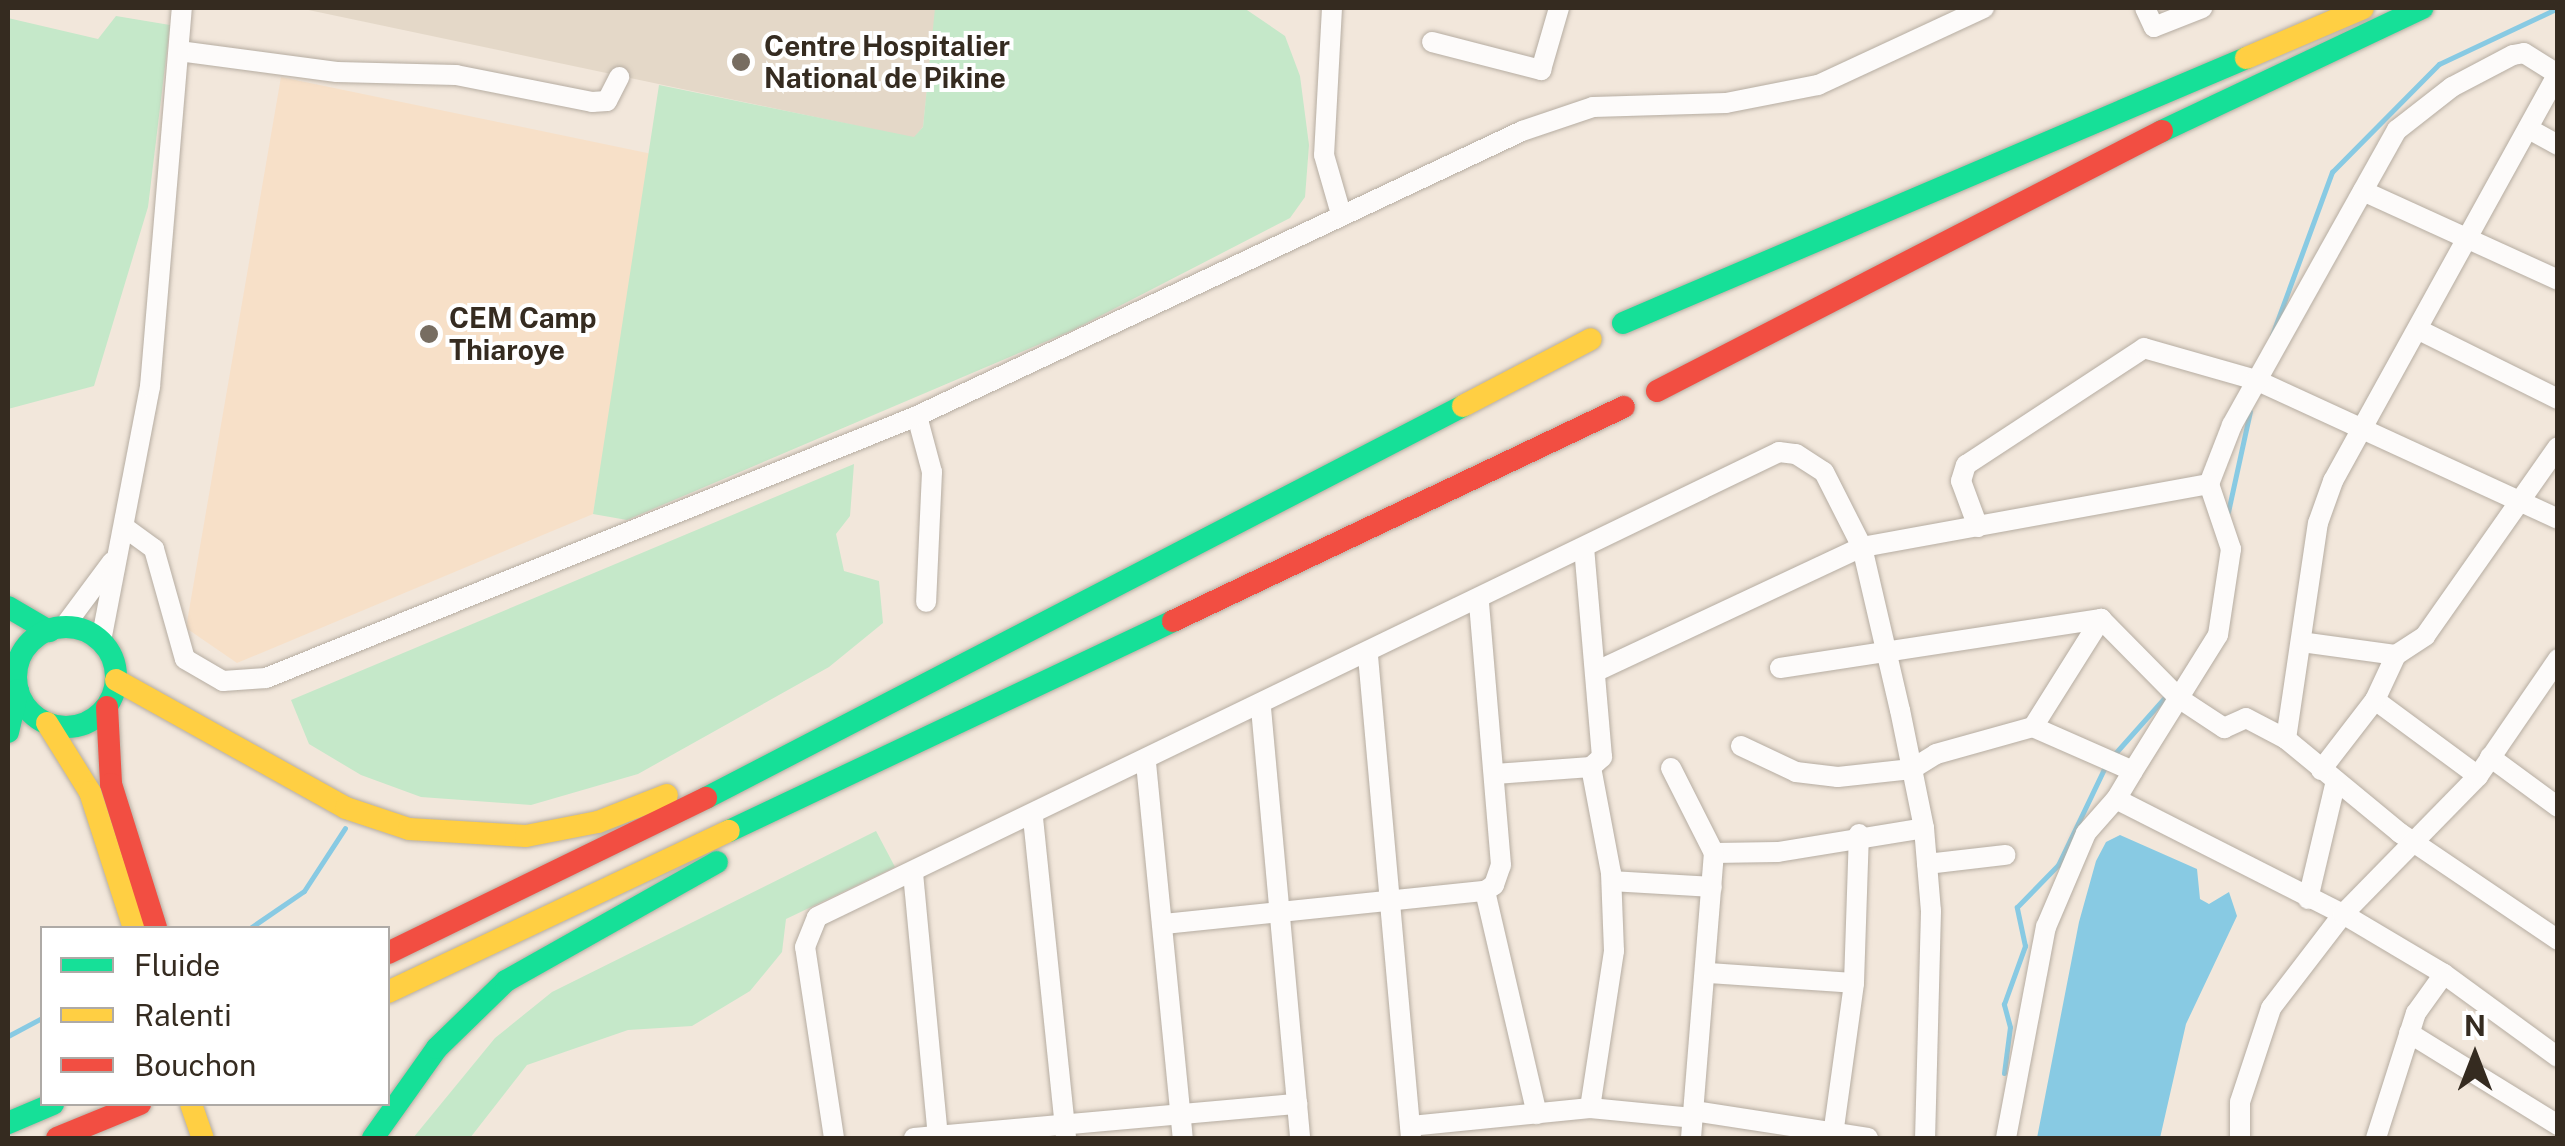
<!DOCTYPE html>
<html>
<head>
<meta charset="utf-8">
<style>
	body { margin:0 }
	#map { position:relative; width:2565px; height:1146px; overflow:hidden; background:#f2e7db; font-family:"Public Sans",sans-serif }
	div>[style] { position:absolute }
	.built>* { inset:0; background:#f7e0c8 }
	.medical>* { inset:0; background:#e4d8c8 }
	.green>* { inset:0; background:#c5e8c9 }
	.water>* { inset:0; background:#88cae3 }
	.stream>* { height:5px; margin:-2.5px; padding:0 2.5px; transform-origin:2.5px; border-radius:2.5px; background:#88cae3 }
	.roads { filter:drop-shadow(0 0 2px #b6ada2) drop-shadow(0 0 2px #b6ada2) }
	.street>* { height:20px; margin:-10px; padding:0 10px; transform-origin:10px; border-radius:10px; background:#fdfbfa }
	.fast>* { height:22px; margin:-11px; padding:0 11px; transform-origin:11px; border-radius:11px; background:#16e098 }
	.fast>.ring { margin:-11px; padding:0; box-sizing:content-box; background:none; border:22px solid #16e098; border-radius:50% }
	.slow>* { height:22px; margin:-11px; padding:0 11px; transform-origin:11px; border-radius:11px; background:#ffcf43 }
	.jam>* { height:22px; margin:-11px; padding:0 11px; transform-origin:11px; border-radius:11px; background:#f24e42 }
	.dots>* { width:28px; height:28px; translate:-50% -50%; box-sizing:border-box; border:5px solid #fff; border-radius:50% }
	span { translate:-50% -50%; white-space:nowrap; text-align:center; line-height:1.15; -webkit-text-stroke:8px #fff; paint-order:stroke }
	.poi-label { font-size:28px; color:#352b20; font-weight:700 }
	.left { translate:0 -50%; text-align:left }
	.frame { position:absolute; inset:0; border:10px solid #352b20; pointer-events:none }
	.legend { position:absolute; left:40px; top:926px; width:350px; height:180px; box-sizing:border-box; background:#fff; border:2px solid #aeaaa6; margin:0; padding:12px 18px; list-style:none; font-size:30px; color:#352b20 }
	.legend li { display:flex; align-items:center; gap:20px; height:50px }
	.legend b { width:50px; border:2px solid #aeaaa6 }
	.north { position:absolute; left:2425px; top:1006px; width:100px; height:100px; -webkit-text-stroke:8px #fff; paint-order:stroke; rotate:0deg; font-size:28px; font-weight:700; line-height:40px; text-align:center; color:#352b20 }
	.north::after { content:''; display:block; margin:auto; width:35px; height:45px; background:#352b20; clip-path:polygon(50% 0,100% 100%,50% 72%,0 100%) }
</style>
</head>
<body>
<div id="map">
	<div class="built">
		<i style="clip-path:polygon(281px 77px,652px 154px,593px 514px,237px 663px,186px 628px)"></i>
	</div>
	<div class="medical">
		<i style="clip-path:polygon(299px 8px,936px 8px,923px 127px,914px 138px)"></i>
	</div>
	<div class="green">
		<i style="clip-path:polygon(935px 8px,1244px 8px,1285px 36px,1300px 76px,1309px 145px,1305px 197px,1290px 218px,1073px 330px,627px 520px,593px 514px,659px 85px,914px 137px,923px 127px)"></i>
		<i style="clip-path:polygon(116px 16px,170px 25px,148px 207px,94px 386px,8px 409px,8px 18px,98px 39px)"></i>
		<i style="clip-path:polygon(854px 464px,850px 516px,836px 534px,844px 571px,879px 581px,883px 623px,829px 667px,638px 774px,531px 805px,421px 797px,361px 775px,309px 744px,291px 700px)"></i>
		<i style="clip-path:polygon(876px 831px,895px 867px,786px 919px,782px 952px,750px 991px,692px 1026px,628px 1030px,527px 1065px,470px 1138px,413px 1138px,495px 1038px,552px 992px)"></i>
	</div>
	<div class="water">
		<i style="clip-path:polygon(2120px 835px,2197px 869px,2200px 899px,2209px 904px,2229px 892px,2237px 916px,2186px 1024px,2160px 1138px,2037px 1138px,2079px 922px,2096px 861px,2106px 842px)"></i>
	</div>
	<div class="stream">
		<i style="left:2272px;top:335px;width:174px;rotate:-69.8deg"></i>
		<i style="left:2332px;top:172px;width:152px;rotate:-45.3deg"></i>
		<i style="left:2439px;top:64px;width:132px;rotate:-25.2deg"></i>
		<i style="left:2228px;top:512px;width:103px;rotate:-77.7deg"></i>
		<i style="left:2111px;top:758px;width:83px;rotate:-48.4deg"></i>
		<i style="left:250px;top:928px;width:65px;rotate:-34.4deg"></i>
		<i style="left:304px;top:891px;width:75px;rotate:-56.9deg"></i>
		<i style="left:8px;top:1036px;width:38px;rotate:-28deg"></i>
		<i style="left:2004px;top:1073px;width:46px;rotate:-82.6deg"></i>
		<i style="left:2010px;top:1027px;width:24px;rotate:-105deg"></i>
		<i style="left:2004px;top:1004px;width:62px;rotate:-70.1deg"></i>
		<i style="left:2025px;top:946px;width:40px;rotate:-102deg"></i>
		<i style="left:2017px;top:907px;width:59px;rotate:-45.7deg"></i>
		<i style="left:2058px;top:865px;width:109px;rotate:-64.4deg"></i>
	</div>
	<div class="roads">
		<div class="street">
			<i style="left:1332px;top:8px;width:147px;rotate:93.1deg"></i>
			<i style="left:1324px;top:155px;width:61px;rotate:73.9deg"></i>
			<i style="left:2145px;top:8px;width:21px;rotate:65deg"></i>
			<i style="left:2154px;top:27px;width:52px;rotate:-21.6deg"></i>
			<i style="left:1432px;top:42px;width:113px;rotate:14.4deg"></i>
			<i style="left:1541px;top:70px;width:65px;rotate:-73.8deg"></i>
			<i style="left:179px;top:51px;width:159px;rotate:7.6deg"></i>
			<i style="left:337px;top:72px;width:119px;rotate:1.4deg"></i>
			<i style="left:456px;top:75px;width:139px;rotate:11.2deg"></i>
			<i style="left:592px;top:102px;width:15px;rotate:-4deg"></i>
			<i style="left:607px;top:101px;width:27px;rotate:-63deg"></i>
			<i style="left:2529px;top:129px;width:33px;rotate:29deg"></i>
			<i style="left:2363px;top:191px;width:214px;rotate:24.5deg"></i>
			<i style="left:2421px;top:331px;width:153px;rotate:26.4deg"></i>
			<i style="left:917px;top:416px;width:58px;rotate:75deg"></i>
			<i style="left:932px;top:472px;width:130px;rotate:92.6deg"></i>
			<i style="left:124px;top:527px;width:37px;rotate:36deg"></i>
			<i style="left:154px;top:549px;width:114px;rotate:74.3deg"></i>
			<i style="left:185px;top:659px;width:44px;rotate:30.1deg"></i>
			<i style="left:223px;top:681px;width:43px;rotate:-4deg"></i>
			<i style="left:266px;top:678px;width:702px;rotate:-21.92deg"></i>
			<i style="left:917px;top:416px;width:669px;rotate:-25.22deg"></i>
			<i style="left:1522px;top:131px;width:75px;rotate:-18.7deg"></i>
			<i style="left:1593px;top:107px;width:133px;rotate:-1.7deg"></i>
			<i style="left:1726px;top:103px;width:94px;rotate:-11.1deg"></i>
			<i style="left:1818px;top:85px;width:183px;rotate:-24.9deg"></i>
			<i style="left:1978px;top:527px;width:49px;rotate:-110.3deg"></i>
			<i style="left:1961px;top:481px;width:17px;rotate:-73deg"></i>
			<i style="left:1966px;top:465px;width:213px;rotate:-33.3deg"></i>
			<i style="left:2144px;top:348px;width:116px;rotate:15.9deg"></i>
			<i style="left:2256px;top:380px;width:332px;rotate:24.7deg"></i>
			<i style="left:63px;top:628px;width:82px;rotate:-53.4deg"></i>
			<i style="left:101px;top:641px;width:259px;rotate:-79.1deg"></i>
			<i style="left:150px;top:387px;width:380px;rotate:-85.2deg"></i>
			<i style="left:2301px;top:642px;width:96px;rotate:7.8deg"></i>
			<i style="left:1368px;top:656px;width:484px;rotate:84.9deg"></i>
			<i style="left:1780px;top:668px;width:325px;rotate:-8.7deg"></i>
			<i style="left:2101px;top:619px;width:112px;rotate:45.4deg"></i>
			<i style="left:2180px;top:699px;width:53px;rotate:33.4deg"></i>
			<i style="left:2224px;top:728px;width:24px;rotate:-24deg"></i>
			<i style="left:2246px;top:718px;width:45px;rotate:27.7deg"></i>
			<i style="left:2286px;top:739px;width:148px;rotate:39.5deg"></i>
			<i style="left:2400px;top:833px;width:191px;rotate:34.1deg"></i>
			<i style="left:1597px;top:671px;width:293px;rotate:-25.1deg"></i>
			<i style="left:1862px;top:547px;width:353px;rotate:-10.3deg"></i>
			<i style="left:2209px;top:484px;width:63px;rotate:-68.7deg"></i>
			<i style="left:2232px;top:425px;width:338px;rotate:-60.8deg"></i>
			<i style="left:2397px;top:130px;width:70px;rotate:-38deg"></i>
			<i style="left:2452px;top:87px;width:69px;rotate:-27.7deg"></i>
			<i style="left:2513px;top:55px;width:11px;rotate:-10deg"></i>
			<i style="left:2524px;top:53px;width:39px;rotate:32deg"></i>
			<i style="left:2375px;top:700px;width:128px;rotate:36.4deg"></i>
			<i style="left:1261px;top:708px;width:432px;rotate:84.8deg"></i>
			<i style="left:2033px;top:727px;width:109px;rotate:23.7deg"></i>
			<i style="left:2133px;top:771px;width:33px;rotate:121deg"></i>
			<i style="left:2286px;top:739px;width:218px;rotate:-81.6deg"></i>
			<i style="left:2318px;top:523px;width:45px;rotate:-70.3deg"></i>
			<i style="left:2333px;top:481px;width:466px;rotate:-61.1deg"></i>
			<i style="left:1741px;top:746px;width:61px;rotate:25.3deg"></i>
			<i style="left:1796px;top:772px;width:42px;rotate:6.8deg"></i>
			<i style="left:1838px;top:777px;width:74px;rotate:-6.2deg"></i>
			<i style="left:1912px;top:769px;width:28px;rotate:-32deg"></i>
			<i style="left:1936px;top:754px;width:101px;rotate:-15.6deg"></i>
			<i style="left:2033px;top:727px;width:128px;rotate:-57.8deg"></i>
			<i style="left:2490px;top:757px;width:84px;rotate:36.3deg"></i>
			<i style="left:1146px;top:763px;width:377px;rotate:84.4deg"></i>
			<i style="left:1671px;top:768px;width:95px;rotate:63.2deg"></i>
			<i style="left:1714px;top:853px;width:64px;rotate:-0.9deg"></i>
			<i style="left:1778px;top:852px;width:148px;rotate:-9.3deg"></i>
			<i style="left:2321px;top:770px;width:88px;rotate:-52.4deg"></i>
			<i style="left:2375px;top:700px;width:50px;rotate:-65deg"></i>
			<i style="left:2396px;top:655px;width:35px;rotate:-33deg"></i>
			<i style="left:2425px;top:636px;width:231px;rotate:-54.9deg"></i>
			<i style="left:2133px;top:771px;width:160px;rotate:-58deg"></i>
			<i style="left:2218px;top:635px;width:87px;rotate:-81.4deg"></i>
			<i style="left:2231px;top:549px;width:69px;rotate:-108.7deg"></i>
			<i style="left:1495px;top:774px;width:96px;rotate:-4.2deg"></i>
			<i style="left:1591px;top:767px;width:15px;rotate:-42deg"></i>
			<i style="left:1602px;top:757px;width:210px;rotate:-94.9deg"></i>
			<i style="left:1033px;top:818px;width:322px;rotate:84.1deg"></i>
			<i style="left:1927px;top:864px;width:79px;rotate:-6.6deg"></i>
			<i style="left:913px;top:873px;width:266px;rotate:84.6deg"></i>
			<i style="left:1612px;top:881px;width:100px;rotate:3.4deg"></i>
			<i style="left:1485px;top:891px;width:229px;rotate:76.9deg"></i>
			<i style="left:2308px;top:899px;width:121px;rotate:-76.7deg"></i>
			<i style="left:1164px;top:924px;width:323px;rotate:-5.9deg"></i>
			<i style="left:1485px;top:891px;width:11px;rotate:-34deg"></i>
			<i style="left:1494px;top:885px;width:21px;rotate:-71deg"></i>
			<i style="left:1501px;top:865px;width:265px;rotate:-94.8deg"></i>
			<i style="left:1708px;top:973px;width:146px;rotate:3.9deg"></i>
			<i style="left:2409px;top:1033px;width:175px;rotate:31.7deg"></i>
			<i style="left:1590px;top:1108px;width:159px;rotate:-81.3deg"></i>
			<i style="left:1614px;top:951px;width:78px;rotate:-92.2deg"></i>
			<i style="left:1611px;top:873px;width:108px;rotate:-100.7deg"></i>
			<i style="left:1694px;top:1111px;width:176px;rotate:8.8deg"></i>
			<i style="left:1410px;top:1126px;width:181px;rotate:-5.7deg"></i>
			<i style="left:1590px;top:1108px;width:103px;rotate:5.5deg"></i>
			<i style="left:1833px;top:1135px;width:153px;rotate:-82.1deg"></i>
			<i style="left:1854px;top:983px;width:149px;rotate:-88.1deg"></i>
			<i style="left:834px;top:1138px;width:193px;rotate:-98.6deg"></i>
			<i style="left:805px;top:947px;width:32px;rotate:-68deg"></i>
			<i style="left:817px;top:917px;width:1068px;rotate:-25.8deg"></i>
			<i style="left:1779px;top:452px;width:17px;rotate:7deg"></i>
			<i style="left:1796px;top:454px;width:33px;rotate:33deg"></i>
			<i style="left:1824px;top:472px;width:84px;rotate:63.1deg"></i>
			<i style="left:1862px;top:547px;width:167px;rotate:76.9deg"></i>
			<i style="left:1900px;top:710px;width:120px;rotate:78.5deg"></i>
			<i style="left:1924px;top:828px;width:83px;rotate:85.2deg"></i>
			<i style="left:1931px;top:911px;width:227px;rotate:91.5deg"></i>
			<i style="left:914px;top:1138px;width:385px;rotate:-5.1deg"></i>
			<i style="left:1691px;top:1138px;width:286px;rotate:-85.4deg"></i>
			<i style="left:2006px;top:1138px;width:215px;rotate:-79.3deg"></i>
			<i style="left:2046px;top:927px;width:102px;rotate:-66.9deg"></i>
			<i style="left:2086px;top:833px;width:45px;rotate:-48.6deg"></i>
			<i style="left:2116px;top:799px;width:254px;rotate:26.9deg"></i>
			<i style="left:2343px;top:914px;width:117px;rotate:30.7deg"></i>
			<i style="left:2444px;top:974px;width:141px;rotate:36.1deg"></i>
			<i style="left:2240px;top:1138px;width:36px;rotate:-90deg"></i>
			<i style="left:2240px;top:1102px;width:99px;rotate:-71.7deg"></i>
			<i style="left:2271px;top:1008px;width:118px;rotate:-52.5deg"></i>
			<i style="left:2343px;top:914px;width:193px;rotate:-45.6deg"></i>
			<i style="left:2478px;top:776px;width:142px;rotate:-55.6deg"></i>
			<i style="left:2376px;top:1138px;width:131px;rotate:-72.3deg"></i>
			<i style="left:2416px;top:1013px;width:48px;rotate:-54.3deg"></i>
		</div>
		<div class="fast">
			<i style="left:2162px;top:131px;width:288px;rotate:-25.3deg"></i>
			<i style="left:1623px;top:323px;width:677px;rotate:-23.04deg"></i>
			<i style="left:8px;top:607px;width:48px;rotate:30.3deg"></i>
			<i class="ring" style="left:16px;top:627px;width:78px;height:78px"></i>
			<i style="left:8px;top:732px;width:43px;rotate:-76.6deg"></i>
			<i style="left:706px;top:798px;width:852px;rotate:-27.38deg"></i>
			<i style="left:729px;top:831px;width:491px;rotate:-25.3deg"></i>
			<i style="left:8px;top:1123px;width:49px;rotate:-22.9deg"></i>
			<i style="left:373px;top:1138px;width:110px;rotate:-54.6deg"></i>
			<i style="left:437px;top:1048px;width:96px;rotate:-44.2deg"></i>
			<i style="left:506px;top:981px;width:242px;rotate:-29.4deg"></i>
		</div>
		<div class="slow">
			<i style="left:2246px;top:58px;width:127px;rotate:-23.1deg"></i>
			<i style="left:1463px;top:406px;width:144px;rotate:-27.6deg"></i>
			<i style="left:116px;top:680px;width:263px;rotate:29.1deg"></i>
			<i style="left:346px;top:808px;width:66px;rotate:18.4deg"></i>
			<i style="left:409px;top:829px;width:117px;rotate:3.4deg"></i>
			<i style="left:526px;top:836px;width:73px;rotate:-11deg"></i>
			<i style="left:598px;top:822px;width:74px;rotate:-21.4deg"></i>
			<i style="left:47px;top:723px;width:81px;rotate:58.1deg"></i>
			<i style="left:90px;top:792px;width:143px;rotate:72.1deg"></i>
			<i style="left:388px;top:992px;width:377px;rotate:-25.3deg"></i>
			<i style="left:191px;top:1104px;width:36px;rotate:71deg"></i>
		</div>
		<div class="jam">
			<i style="left:1657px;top:391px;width:568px;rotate:-27.24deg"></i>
			<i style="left:1173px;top:621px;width:499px;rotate:-25.4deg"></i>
			<i style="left:107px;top:707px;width:77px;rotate:87deg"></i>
			<i style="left:111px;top:784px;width:151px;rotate:72.6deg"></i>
			<i style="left:388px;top:953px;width:354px;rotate:-26deg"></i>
			<i style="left:57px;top:1138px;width:90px;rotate:-22.3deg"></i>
		</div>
	</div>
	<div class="dots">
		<i style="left:741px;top:62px;background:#776d61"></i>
		<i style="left:429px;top:334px;background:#776d61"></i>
	</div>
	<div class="poi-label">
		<span class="left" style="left:764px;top:62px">Centre Hospitalier<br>National de Pikine</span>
		<span class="left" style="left:449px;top:334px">CEM Camp<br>Thiaroye</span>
	</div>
	<div class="frame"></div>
	<ul class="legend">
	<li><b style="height:12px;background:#16e098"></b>Fluide</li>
	<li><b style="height:12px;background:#ffcf43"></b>Ralenti</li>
	<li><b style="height:12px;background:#f24e42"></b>Bouchon</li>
	</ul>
	<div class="north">N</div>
</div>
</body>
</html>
